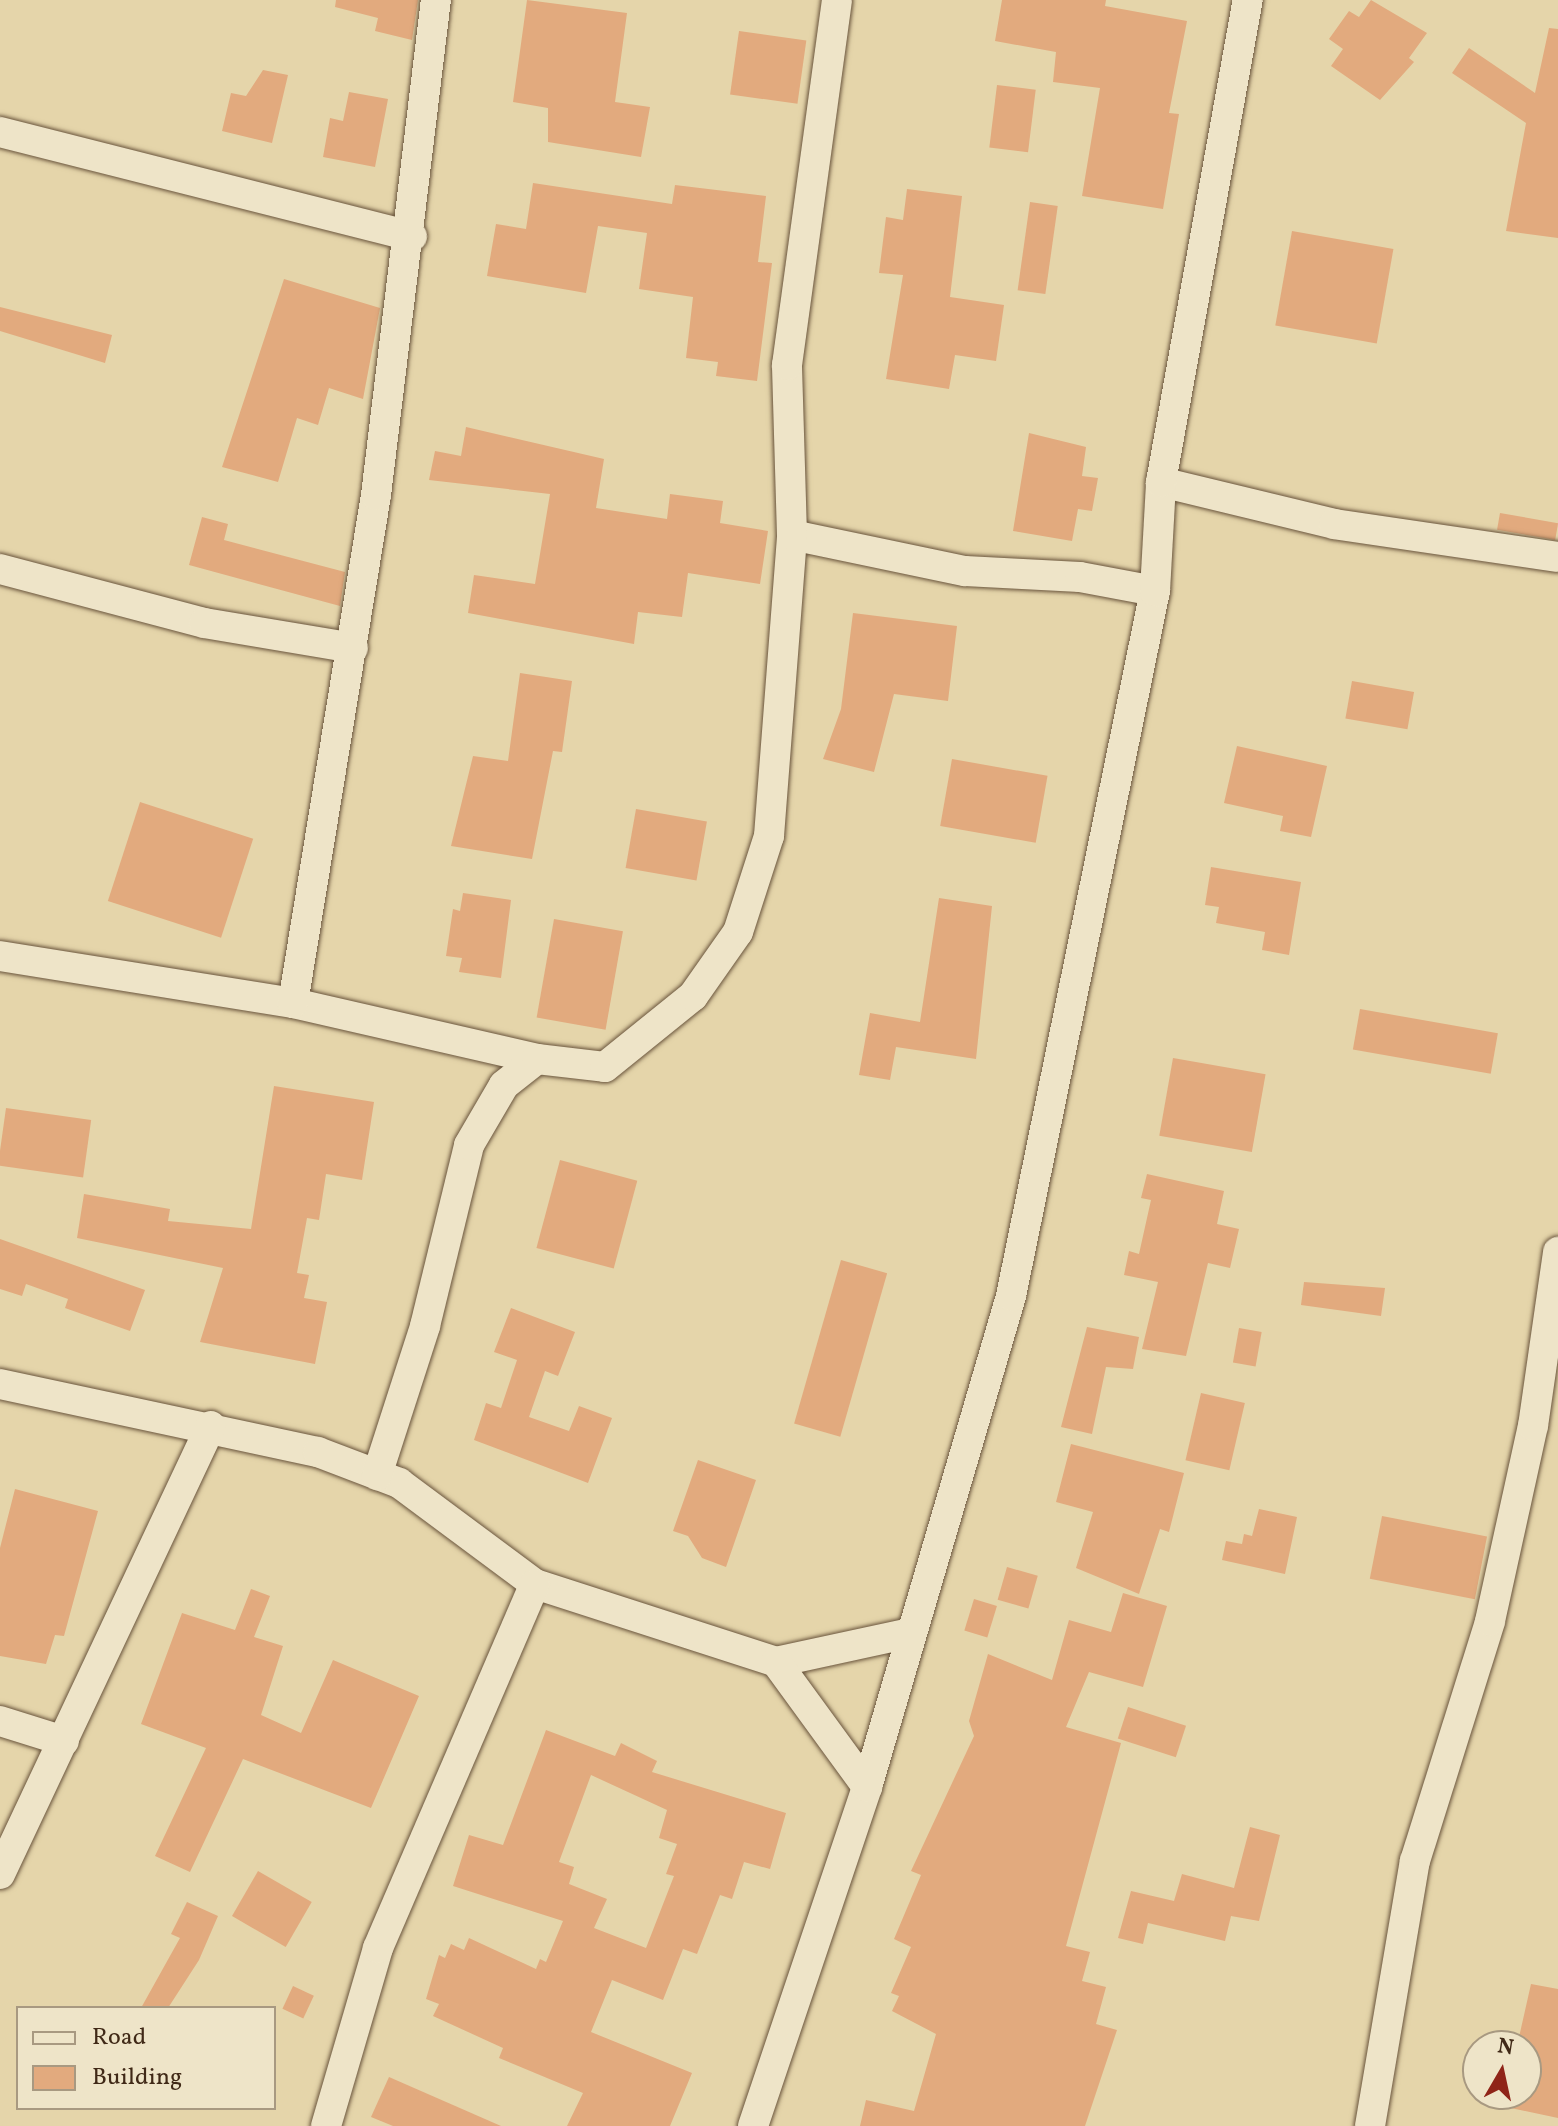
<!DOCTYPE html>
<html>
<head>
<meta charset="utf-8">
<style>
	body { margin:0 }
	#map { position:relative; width:1558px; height:2126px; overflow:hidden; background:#e5d5aa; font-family:Vollkorn,serif }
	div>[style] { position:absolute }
	.building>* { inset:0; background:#e2aa7e; transform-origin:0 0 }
	.roads { filter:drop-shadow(0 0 2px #69543c) drop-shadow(0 0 2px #69543c) }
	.street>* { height:30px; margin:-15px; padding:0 15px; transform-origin:15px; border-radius:15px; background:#eee4c8 }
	span { translate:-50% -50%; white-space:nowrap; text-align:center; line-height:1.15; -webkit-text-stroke:6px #eee4c8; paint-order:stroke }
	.legend { position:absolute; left:16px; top:2006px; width:260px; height:104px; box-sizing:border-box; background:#eee4c8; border:2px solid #a89981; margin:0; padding:10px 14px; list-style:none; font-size:24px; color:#402917 }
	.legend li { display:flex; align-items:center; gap:16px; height:40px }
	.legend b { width:40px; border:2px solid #a89981 }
	.north { position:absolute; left:1462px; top:2030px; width:80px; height:80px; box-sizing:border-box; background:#eee4c8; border:2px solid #a89981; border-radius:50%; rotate:9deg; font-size:22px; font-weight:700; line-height:32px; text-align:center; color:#402917 }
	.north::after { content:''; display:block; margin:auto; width:28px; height:36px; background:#8f2418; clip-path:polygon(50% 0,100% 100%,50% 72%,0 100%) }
</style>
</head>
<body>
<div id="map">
	<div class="building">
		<i style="clip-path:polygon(336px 0,418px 0,412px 40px,375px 31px,378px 18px,335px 7px)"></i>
		<i style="clip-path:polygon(527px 0,627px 13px,615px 102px,650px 107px,641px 157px,548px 142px,548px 108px,513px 102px)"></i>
		<i style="clip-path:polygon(1002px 0,1106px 0,1105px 6px,1187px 21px,1169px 113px,1179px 114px,1163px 209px,1082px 196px,1100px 88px,1053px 82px,1056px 52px,995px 41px)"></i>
		<i style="clip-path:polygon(1371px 0,1427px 33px,1409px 58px,1414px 62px,1380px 100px,1331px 66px,1343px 49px,1329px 39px,1349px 11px,1359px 17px)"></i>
		<i style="clip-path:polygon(1549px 28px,1558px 29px,1558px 238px,1506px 231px,1526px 123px,1452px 73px,1469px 48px,1535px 93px)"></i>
		<i style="left:739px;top:31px;width:68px;height:64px;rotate:8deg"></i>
		<i style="clip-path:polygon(263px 70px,288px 75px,272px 143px,222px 131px,231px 93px,246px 96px)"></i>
		<i style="left:997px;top:85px;width:39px;height:63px;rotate:7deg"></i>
		<i style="clip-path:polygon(349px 92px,388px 99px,375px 167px,323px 157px,330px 118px,343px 121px)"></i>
		<i style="clip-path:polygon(533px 183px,672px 204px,675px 185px,766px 196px,758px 262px,772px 263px,757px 381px,716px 376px,718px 362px,686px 358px,693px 297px,639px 289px,647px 233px,598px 226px,586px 293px,487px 276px,496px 224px,526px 229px)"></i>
		<i style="clip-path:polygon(907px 189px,962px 196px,950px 297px,1004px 305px,996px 361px,955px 355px,949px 389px,886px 379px,903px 275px,879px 273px,886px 217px,903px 220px)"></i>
		<i style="left:1030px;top:202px;width:28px;height:89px;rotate:8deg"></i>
		<i style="left:1292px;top:231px;width:103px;height:96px;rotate:10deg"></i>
		<i style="clip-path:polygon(284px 279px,380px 308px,363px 399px,329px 388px,318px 425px,297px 418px,278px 482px,222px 467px)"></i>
		<i style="clip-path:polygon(0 307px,112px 335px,105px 363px,0 331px)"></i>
		<i style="clip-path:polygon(466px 427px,604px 459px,596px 508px,667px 519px,670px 494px,723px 501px,720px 523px,768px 531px,760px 584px,688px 573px,682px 617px,638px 612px,634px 644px,468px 613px,474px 575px,535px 584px,550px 494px,429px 480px,435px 451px,461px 456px)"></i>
		<i style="clip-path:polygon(1029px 433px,1086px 447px,1082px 476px,1098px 478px,1092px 511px,1078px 509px,1072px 541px,1013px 531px)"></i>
		<i style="left:1500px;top:513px;width:59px;height:17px;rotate:10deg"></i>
		<i style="clip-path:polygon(202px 517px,228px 524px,224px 540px,345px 572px,340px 606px,189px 565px)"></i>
		<i style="clip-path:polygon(853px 613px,957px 626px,948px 701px,894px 694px,874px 772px,823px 759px,841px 709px)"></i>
		<i style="clip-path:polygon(520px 673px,572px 681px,562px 752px,553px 751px,532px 859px,451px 846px,473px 756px,508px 761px)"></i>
		<i style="left:1352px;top:681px;width:63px;height:38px;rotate:10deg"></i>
		<i style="clip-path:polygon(1237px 746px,1327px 766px,1311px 837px,1280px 831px,1283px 816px,1224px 803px)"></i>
		<i style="left:952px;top:759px;width:97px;height:68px;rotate:10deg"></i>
		<i style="left:140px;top:802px;width:119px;height:104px;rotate:18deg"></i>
		<i style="left:636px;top:809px;width:72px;height:60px;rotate:10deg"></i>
		<i style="clip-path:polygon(1211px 867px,1301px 882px,1289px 955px,1262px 950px,1265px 932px,1216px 923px,1219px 907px,1205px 905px)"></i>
		<i style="clip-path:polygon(463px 893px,511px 900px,501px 978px,459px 972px,462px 958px,446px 956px,453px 909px,460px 911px)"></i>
		<i style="clip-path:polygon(939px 898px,992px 906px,976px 1059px,896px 1047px,890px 1080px,859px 1075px,870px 1013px,920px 1022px)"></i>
		<i style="left:554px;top:919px;width:70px;height:100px;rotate:10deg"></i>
		<i style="left:1360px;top:1009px;width:140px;height:41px;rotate:10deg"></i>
		<i style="left:1173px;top:1058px;width:94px;height:79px;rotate:10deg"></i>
		<i style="clip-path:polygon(274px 1086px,374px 1102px,362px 1180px,326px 1174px,319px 1220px,307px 1218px,297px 1273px,309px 1275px,304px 1298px,327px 1302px,315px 1364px,200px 1342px,223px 1268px,77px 1238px,84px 1194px,170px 1209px,168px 1221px,251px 1229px)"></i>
		<i style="left:6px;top:1108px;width:86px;height:58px;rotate:8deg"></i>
		<i style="left:560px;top:1160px;width:80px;height:91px;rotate:15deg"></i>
		<i style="clip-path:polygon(1147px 1174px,1224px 1191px,1217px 1224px,1239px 1229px,1230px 1268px,1208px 1263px,1186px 1356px,1142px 1349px,1158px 1282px,1124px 1275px,1129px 1251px,1139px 1254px,1151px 1200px,1141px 1198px)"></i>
		<i style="clip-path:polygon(0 1239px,145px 1290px,130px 1331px,65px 1308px,68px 1299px,26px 1284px,22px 1296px,0 1289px)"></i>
		<i style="left:841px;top:1260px;width:48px;height:170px;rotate:16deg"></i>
		<i style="clip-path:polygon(1304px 1282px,1385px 1288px,1381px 1316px,1301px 1305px)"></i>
		<i style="clip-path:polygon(511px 1308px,575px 1332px,558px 1376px,545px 1371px,529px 1417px,569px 1431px,579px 1406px,612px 1418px,588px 1483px,474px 1440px,486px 1403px,501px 1408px,517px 1360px,494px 1352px)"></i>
		<i style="clip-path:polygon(1087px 1327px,1139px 1337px,1133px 1369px,1106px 1367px,1092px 1434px,1061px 1427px)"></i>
		<i style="left:1239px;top:1328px;width:23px;height:35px;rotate:10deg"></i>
		<i style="left:1201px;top:1393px;width:45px;height:69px;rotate:13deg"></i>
		<i style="clip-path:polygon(1071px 1444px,1184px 1473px,1169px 1532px,1160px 1529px,1139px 1594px,1076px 1568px,1093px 1512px,1056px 1502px)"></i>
		<i style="clip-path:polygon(698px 1460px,756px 1480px,726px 1567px,702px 1558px,688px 1536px,673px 1531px)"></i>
		<i style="clip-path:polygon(15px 1489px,98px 1511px,64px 1636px,55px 1635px,46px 1664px,0 1656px,0 1548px)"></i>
		<i style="clip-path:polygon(1259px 1509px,1297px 1517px,1285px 1574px,1222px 1560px,1226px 1541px,1242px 1544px,1244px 1534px,1252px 1536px)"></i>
		<i style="left:1382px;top:1516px;width:107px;height:64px;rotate:11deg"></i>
		<i style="left:1007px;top:1567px;width:32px;height:34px;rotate:16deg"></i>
		<i style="clip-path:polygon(251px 1589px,270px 1596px,254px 1637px,283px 1646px,261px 1715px,301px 1733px,333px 1660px,419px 1696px,371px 1808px,243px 1759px,190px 1872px,155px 1856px,206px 1748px,141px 1724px,182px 1613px,235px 1630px)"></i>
		<i style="clip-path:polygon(1123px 1593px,1167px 1606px,1143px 1687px,1089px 1672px,1066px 1727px,1121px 1743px,1066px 1946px,1090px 1952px,1082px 1981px,1106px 1987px,1096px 2024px,1117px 2030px,1085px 2126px,860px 2126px,866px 2100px,914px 2111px,936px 2034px,892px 2011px,899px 1996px,891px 1993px,911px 1947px,894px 1939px,921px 1875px,911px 1871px,974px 1736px,969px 1721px,988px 1654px,1052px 1680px,1069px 1620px,1111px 1632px)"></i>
		<i style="left:974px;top:1599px;width:24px;height:33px;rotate:17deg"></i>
		<i style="left:1128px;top:1707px;width:61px;height:33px;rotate:18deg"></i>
		<i style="clip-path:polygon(evenodd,546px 1730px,615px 1756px,621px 1743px,657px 1761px,652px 1772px,786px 1813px,770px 1869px,744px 1862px,732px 1899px,720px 1895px,697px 1954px,683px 1949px,663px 2000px,612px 1980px,591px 2032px,692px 2073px,670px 2126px,567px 2126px,583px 2093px,499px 2058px,503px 2048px,433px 2016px,439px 2004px,426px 1999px,439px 1955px,445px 1958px,451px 1944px,464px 1950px,469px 1938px,536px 1969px,540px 1959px,546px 1962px,563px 1921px,453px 1886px,469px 1835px,503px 1845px,546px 1730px,591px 1775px,667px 1810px,659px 1838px,677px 1844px,666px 1874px,674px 1876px,646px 1948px,594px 1928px,607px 1899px,569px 1884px,574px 1867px,559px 1862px,591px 1775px)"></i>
		<i style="clip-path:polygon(1250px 1827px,1280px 1835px,1259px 1921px,1231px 1916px,1225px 1941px,1148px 1923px,1143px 1944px,1118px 1938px,1131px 1891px,1174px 1901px,1182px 1874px,1234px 1888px)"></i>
		<i style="left:258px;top:1871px;width:62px;height:52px;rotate:30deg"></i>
		<i style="clip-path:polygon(187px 1902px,218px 1916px,199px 1960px,168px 2008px,141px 2008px,180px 1938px,171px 1934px)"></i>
		<i style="clip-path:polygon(1531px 1984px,1558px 1989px,1558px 2118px,1487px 2103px,1488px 2094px,1526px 2094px,1526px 2046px,1517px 2046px)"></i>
		<i style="left:293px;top:1986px;width:23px;height:25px;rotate:25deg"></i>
		<i style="clip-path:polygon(389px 2077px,501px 2126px,393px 2126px,371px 2117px)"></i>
	</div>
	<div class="roads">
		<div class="street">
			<i style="left:0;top:132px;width:425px;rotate:14.2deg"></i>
			<i style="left:1161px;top:482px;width:178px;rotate:13.6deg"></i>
			<i style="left:1334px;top:524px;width:226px;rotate:8.4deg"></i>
			<i style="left:792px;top:535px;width:177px;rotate:11.8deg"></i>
			<i style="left:965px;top:571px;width:115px;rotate:3deg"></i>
			<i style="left:1080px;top:577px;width:76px;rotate:10.6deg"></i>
			<i style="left:0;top:569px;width:211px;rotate:14.8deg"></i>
			<i style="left:204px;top:623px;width:151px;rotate:9.5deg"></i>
			<i style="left:0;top:956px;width:297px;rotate:9.1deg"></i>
			<i style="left:293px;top:1003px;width:250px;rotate:12.9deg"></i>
			<i style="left:293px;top:1003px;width:515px;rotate:-80.72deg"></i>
			<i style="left:376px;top:495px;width:499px;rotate:-83.1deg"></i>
			<i style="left:0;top:1384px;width:325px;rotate:12.1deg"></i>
			<i style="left:318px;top:1452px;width:87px;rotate:20.9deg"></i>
			<i style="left:399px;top:1483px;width:169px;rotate:36.6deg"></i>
			<i style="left:535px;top:1584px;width:253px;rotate:17.9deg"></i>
			<i style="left:776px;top:1662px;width:133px;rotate:-12.2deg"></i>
			<i style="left:377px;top:1475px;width:157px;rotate:-72.1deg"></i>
			<i style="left:425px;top:1326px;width:186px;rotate:-76.3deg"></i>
			<i style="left:469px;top:1145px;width:69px;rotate:-59.7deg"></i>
			<i style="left:504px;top:1085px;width:42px;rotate:-38.2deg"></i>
			<i style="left:537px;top:1059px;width:68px;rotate:6.7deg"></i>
			<i style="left:605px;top:1067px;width:113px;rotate:-38.9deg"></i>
			<i style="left:693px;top:996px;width:78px;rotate:-54.9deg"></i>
			<i style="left:738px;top:932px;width:101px;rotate:-72.1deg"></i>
			<i style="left:769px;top:836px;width:302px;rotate:-85.6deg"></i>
			<i style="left:792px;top:535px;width:170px;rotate:-91.7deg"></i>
			<i style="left:787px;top:365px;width:368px;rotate:-82.2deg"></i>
			<i style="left:776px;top:1662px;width:155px;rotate:53.9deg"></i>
			<i style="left:0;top:1721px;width:67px;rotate:17.4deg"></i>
			<i style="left:0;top:1874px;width:495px;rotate:-64.8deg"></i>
			<i style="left:326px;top:2126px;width:185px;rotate:-73.7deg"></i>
			<i style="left:378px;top:1948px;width:396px;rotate:-66.7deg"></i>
			<i style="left:753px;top:2126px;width:358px;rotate:-71.4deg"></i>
			<i style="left:867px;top:1787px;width:512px;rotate:-73.65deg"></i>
			<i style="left:1011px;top:1296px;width:720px;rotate:-78.46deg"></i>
			<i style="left:1155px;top:591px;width:109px;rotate:-86.8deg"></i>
			<i style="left:1161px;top:482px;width:490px;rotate:-79.8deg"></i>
			<i style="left:1370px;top:2126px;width:269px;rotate:-80.4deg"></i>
			<i style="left:1415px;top:1861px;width:251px;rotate:-72.6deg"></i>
			<i style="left:1490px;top:1621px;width:200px;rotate:-77.6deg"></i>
			<i style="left:1533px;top:1426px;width:176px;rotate:-81.8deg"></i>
		</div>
	</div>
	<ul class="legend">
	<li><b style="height:10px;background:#eee4c8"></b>Road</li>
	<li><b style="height:22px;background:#e2aa7e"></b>Building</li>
	</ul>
	<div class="north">N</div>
</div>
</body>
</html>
